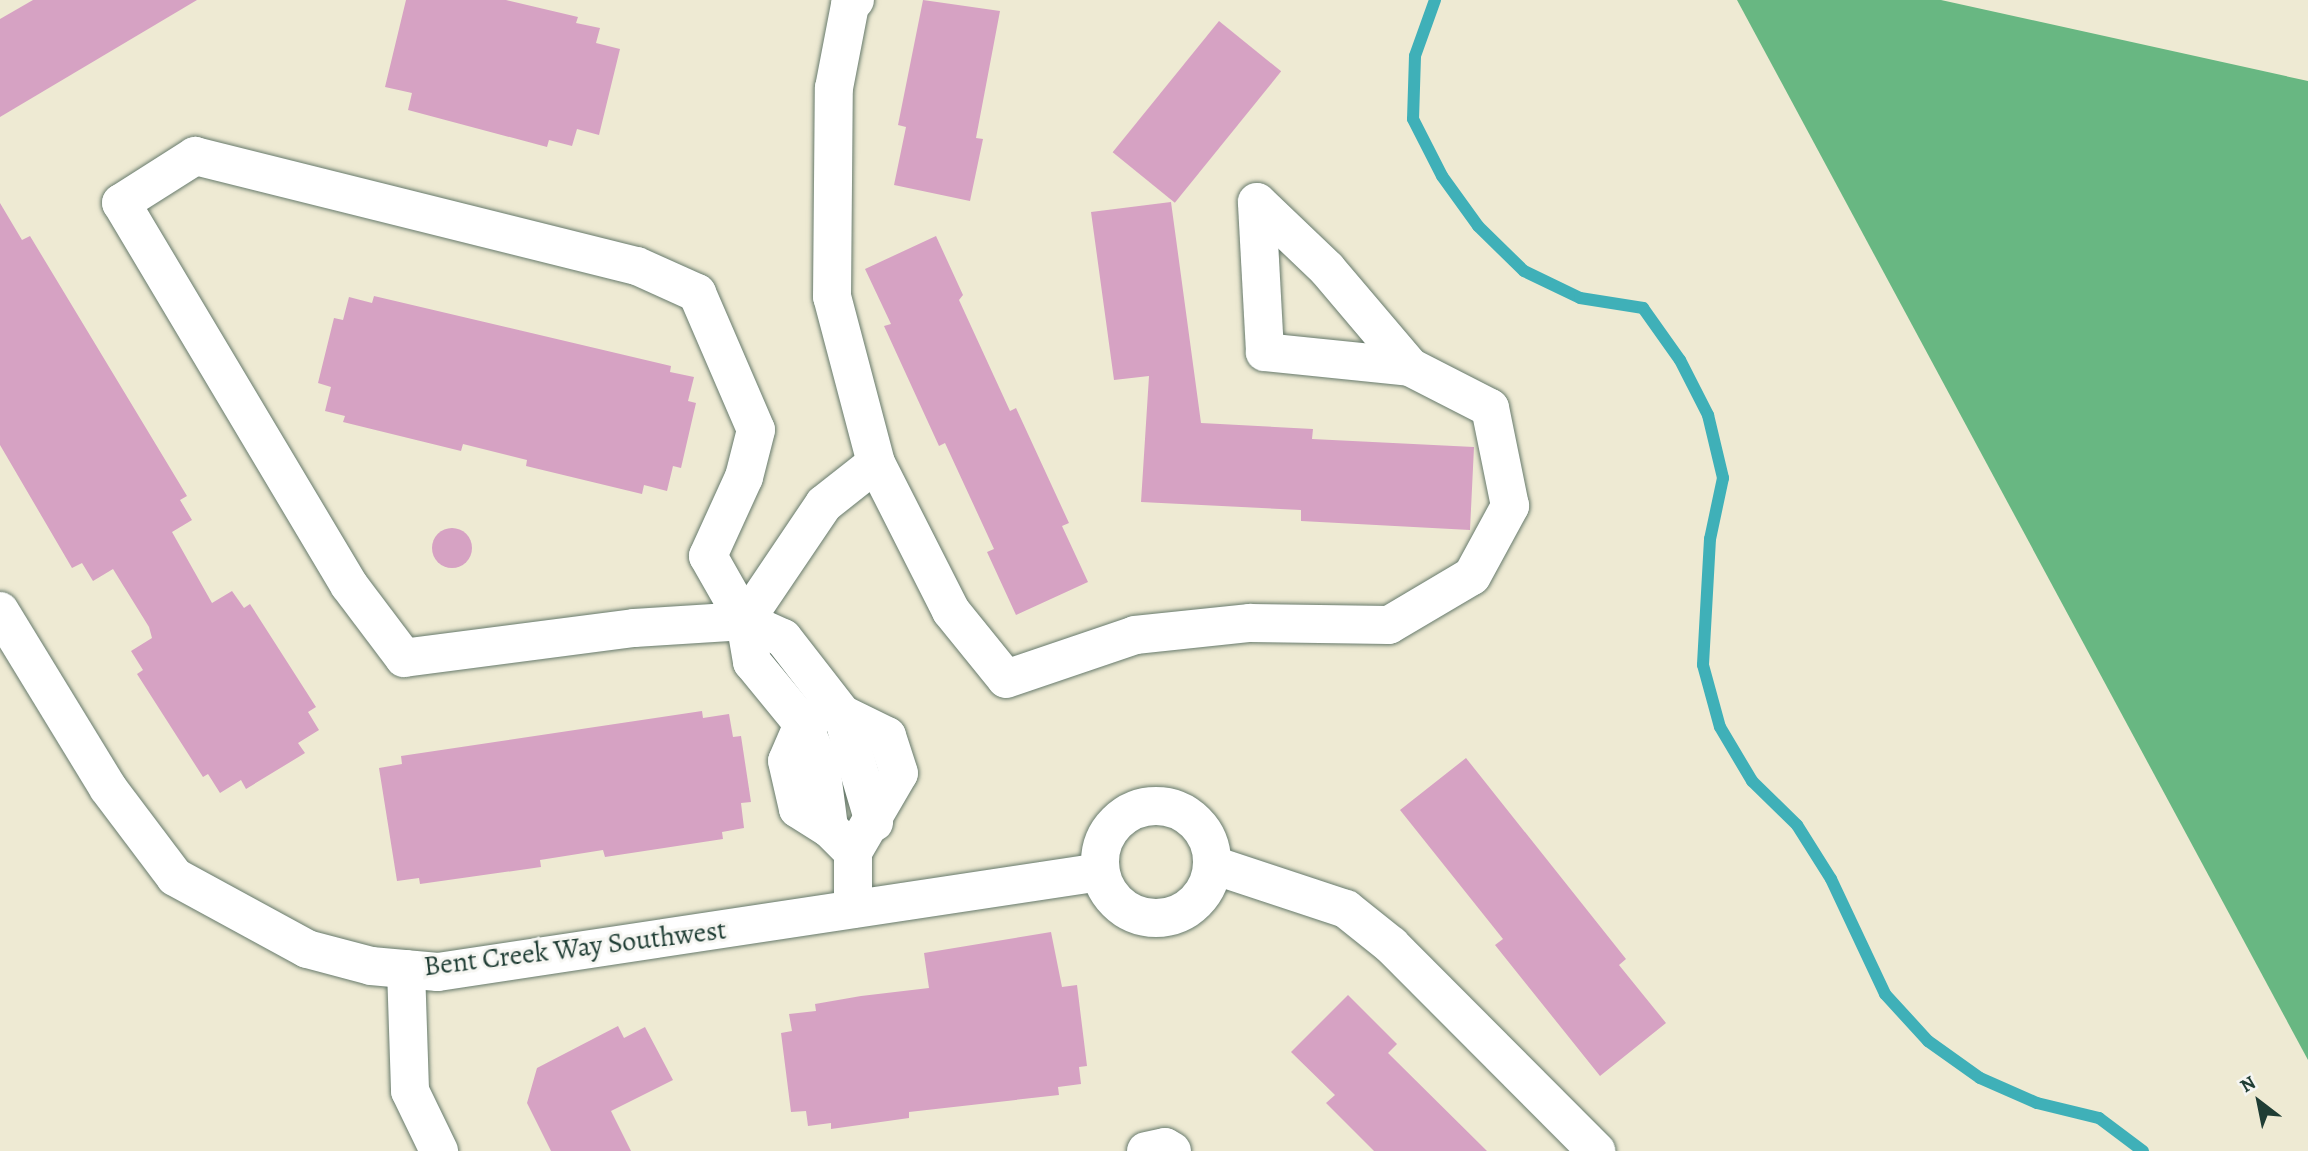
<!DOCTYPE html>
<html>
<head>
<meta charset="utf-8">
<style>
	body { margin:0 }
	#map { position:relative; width:2308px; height:1151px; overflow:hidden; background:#eeead3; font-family:Alegreya,serif }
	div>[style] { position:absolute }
	.forest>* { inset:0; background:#68b782 }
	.stream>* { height:12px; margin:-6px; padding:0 6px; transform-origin:6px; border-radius:6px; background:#3fb0b8 }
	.building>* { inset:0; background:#d6a2c3; transform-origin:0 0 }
	.round { border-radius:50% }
	.roads { filter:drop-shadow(0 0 2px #677a6c) drop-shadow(0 0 2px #677a6c) }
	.minor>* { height:38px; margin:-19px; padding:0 19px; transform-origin:19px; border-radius:19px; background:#fff }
	.minor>.ring { margin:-19px; padding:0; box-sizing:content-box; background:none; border:38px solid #fff; border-radius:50% }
	span { translate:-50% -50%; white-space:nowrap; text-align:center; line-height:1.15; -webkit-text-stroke:6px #f6f6f2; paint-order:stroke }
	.street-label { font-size:28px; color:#1f3d34 }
	.north { position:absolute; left:2224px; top:1067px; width:70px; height:70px; -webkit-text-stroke:5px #f6f6f2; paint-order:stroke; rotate:328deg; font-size:19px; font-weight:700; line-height:28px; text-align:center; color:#1f3d34 }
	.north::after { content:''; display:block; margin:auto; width:24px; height:32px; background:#1f3d34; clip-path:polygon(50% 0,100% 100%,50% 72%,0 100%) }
</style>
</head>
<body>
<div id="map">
	<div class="forest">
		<i style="clip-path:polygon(1737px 0,1941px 0,2308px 81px,2308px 1060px)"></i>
	</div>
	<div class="stream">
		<i style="left:1435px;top:0;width:59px;rotate:109.7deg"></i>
		<i style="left:1415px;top:56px;width:63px;rotate:91.8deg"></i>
		<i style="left:1413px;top:119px;width:64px;rotate:63deg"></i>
		<i style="left:1442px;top:176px;width:62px;rotate:54.2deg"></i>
		<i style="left:1478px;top:226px;width:64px;rotate:44.4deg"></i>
		<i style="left:1524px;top:271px;width:62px;rotate:25.7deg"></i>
		<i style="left:1580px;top:298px;width:64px;rotate:9deg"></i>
		<i style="left:1643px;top:308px;width:64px;rotate:54.6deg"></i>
		<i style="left:1680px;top:360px;width:62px;rotate:63deg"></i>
		<i style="left:1708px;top:415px;width:65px;rotate:76.6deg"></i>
		<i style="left:1723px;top:478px;width:62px;rotate:102deg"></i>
		<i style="left:1710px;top:539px;width:126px;rotate:93.2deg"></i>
		<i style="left:1703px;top:665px;width:64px;rotate:74.7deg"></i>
		<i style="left:1720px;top:727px;width:63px;rotate:59.3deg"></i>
		<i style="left:1752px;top:781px;width:63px;rotate:44.4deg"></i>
		<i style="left:1797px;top:825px;width:64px;rotate:57.8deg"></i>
		<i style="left:1831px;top:879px;width:127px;rotate:64.8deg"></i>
		<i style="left:1885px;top:994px;width:64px;rotate:47.5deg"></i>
		<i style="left:1928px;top:1041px;width:64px;rotate:35.4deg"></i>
		<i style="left:1980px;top:1078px;width:62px;rotate:23.7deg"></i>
		<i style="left:2037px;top:1103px;width:64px;rotate:13.6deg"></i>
		<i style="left:2099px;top:1118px;width:55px;rotate:36.9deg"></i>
	</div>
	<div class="building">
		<i style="clip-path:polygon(33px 0,197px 0,0 117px,0 19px)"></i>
		<i style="clip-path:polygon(406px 0,506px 0,578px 17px,576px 23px,600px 28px,596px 43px,620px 49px,599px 135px,577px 129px,572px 146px,549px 140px,547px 147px,408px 110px,412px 93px,385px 87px)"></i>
		<i style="clip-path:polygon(923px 0,1000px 11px,976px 138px,983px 139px,970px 201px,894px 185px,906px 127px,898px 125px)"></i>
		<i style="left:1219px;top:21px;width:80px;height:169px;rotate:39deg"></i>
		<i style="clip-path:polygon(1171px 202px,1201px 423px,1313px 429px,1312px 439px,1474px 447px,1470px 530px,1301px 521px,1301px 510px,1141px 502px,1149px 376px,1114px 380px,1091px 212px)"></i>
		<i style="clip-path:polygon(0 203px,22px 240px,30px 236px,187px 496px,180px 500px,192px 520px,172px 532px,212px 603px,232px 591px,244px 608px,250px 604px,316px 707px,308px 712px,319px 730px,298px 743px,305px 753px,246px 789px,241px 780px,220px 793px,208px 774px,203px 777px,137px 674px,143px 670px,131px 651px,152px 638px,149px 627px,113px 569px,93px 581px,82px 563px,72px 568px,0 445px)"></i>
		<i style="clip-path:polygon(936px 236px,963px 295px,959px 300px,1010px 411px,1016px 408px,1069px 523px,1062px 526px,1088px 582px,1016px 615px,987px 552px,994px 549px,945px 443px,939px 446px,884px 326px,891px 324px,865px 269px)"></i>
		<i style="clip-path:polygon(374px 296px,671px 366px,670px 372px,694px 377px,688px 401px,696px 403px,681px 468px,673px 466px,667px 491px,644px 485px,642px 494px,526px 466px,527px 460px,463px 444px,461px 451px,343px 422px,345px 416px,325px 411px,331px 387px,318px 383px,334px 318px,343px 320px,349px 297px,372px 303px)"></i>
		<i class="round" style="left:432px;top:528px;width:40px;height:40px"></i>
		<i style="clip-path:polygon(702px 711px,703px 718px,729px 714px,733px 737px,741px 736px,751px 802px,741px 803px,744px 828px,722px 832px,723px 839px,605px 857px,603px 850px,540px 860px,541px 867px,420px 884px,419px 878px,397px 881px,379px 768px,402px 764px,401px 756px)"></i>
		<i style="clip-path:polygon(1466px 758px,1626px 959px,1619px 965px,1666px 1023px,1600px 1076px,1495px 945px,1503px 939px,1400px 810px)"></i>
		<i style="clip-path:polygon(1051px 932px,1062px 987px,1077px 985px,1087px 1066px,1079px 1067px,1081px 1084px,1058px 1087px,1059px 1095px,909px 1112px,909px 1118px,831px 1129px,831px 1123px,808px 1126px,806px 1111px,791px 1112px,781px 1033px,792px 1031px,789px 1014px,816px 1011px,815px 1004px,861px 996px,929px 988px,924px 953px)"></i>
		<i style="clip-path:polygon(1348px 995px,1397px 1044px,1388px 1053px,1487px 1151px,1374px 1151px,1326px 1103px,1335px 1095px,1291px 1052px)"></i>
		<i style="clip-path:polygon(618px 1026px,624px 1038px,645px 1027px,673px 1080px,611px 1111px,631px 1151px,551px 1151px,527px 1103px,537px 1068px)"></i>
	</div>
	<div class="roads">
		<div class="minor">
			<i style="left:1257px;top:202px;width:97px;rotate:43.7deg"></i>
			<i style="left:1327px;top:269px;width:128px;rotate:49.7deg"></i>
			<i style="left:876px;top:463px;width:166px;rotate:63.1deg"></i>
			<i style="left:951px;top:611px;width:87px;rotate:51deg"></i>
			<i style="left:1006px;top:679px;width:136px;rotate:-18.8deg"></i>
			<i style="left:1135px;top:635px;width:116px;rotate:-6deg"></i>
			<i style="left:1250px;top:623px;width:139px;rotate:0.8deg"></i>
			<i style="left:1389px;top:625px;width:96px;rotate:-30.6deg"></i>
			<i style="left:1472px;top:576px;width:80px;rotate:-61.5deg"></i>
			<i style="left:1510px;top:506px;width:100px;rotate:-101.5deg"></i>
			<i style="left:1490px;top:408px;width:90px;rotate:-152.9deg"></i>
			<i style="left:1410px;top:367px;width:146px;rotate:-174.1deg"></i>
			<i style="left:1265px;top:352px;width:150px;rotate:-93.1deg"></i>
			<i style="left:0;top:611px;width:207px;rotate:58.6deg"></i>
			<i style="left:108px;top:788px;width:111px;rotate:53deg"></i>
			<i style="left:175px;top:877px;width:150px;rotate:28.6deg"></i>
			<i style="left:307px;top:949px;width:66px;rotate:14.9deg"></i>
			<i style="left:371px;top:966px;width:67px;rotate:5.1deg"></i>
			<i style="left:438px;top:972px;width:670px;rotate:-8.58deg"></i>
			<i style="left:745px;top:621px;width:141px;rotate:-56deg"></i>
			<i style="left:824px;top:504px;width:66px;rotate:-38.3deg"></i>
			<i style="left:876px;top:463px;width:172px;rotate:-104.8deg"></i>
			<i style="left:832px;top:297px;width:209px;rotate:-89.5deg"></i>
			<i style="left:834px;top:88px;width:85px;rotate:-79.1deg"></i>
			<i style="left:850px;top:5px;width:7px;rotate:-45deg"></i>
			<i style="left:842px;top:714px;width:113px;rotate:73.5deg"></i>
			<i style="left:815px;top:717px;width:14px;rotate:150deg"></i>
			<i style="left:803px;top:724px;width:46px;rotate:66.8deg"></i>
			<i style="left:821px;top:766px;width:63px;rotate:82.6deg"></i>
			<i class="ring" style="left:1100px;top:806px;width:74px;height:74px"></i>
			<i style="left:1213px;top:865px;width:140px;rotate:18.3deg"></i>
			<i style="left:1346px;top:909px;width:58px;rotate:38.7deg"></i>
			<i style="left:1391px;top:945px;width:291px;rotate:45.1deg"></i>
			<i style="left:853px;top:909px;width:57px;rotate:-90deg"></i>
			<i style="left:853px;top:852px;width:91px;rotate:-59.8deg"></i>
			<i style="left:899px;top:773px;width:39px;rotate:-108deg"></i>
			<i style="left:887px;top:736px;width:50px;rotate:-153.9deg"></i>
			<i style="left:842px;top:714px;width:96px;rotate:-127.8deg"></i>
			<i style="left:783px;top:638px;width:42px;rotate:-155.9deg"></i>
			<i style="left:745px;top:621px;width:111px;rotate:176.4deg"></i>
			<i style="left:634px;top:628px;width:232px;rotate:172.6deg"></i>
			<i style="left:404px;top:658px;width:91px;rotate:-127deg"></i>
			<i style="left:349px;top:585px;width:445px;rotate:-120.8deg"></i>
			<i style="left:121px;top:203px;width:88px;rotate:-32.4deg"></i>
			<i style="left:195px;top:156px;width:455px;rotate:14deg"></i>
			<i style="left:637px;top:266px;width:66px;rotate:24.2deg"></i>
			<i style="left:697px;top:293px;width:149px;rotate:66.7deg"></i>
			<i style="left:756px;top:430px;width:49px;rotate:104.3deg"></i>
			<i style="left:744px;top:477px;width:87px;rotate:114.5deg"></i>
			<i style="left:708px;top:556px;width:75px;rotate:60.4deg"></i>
			<i style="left:745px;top:621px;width:42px;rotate:80.3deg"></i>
			<i style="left:752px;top:662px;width:80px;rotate:50.6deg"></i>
			<i style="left:803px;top:724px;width:40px;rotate:113.4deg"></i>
			<i style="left:787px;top:761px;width:49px;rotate:77.1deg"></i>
			<i style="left:798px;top:809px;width:36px;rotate:32deg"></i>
			<i style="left:829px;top:828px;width:34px;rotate:45deg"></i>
			<i style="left:406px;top:969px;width:122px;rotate:88.1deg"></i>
			<i style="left:410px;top:1091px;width:67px;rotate:64.2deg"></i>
			<i style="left:1146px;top:1151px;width:19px;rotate:-12deg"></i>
			<i style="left:1165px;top:1147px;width:8px;rotate:30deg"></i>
		</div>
	</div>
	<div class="street-label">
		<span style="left:575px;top:948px;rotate:-7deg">Bent Creek Way Southwest</span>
	</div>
	<div class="north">N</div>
</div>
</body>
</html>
